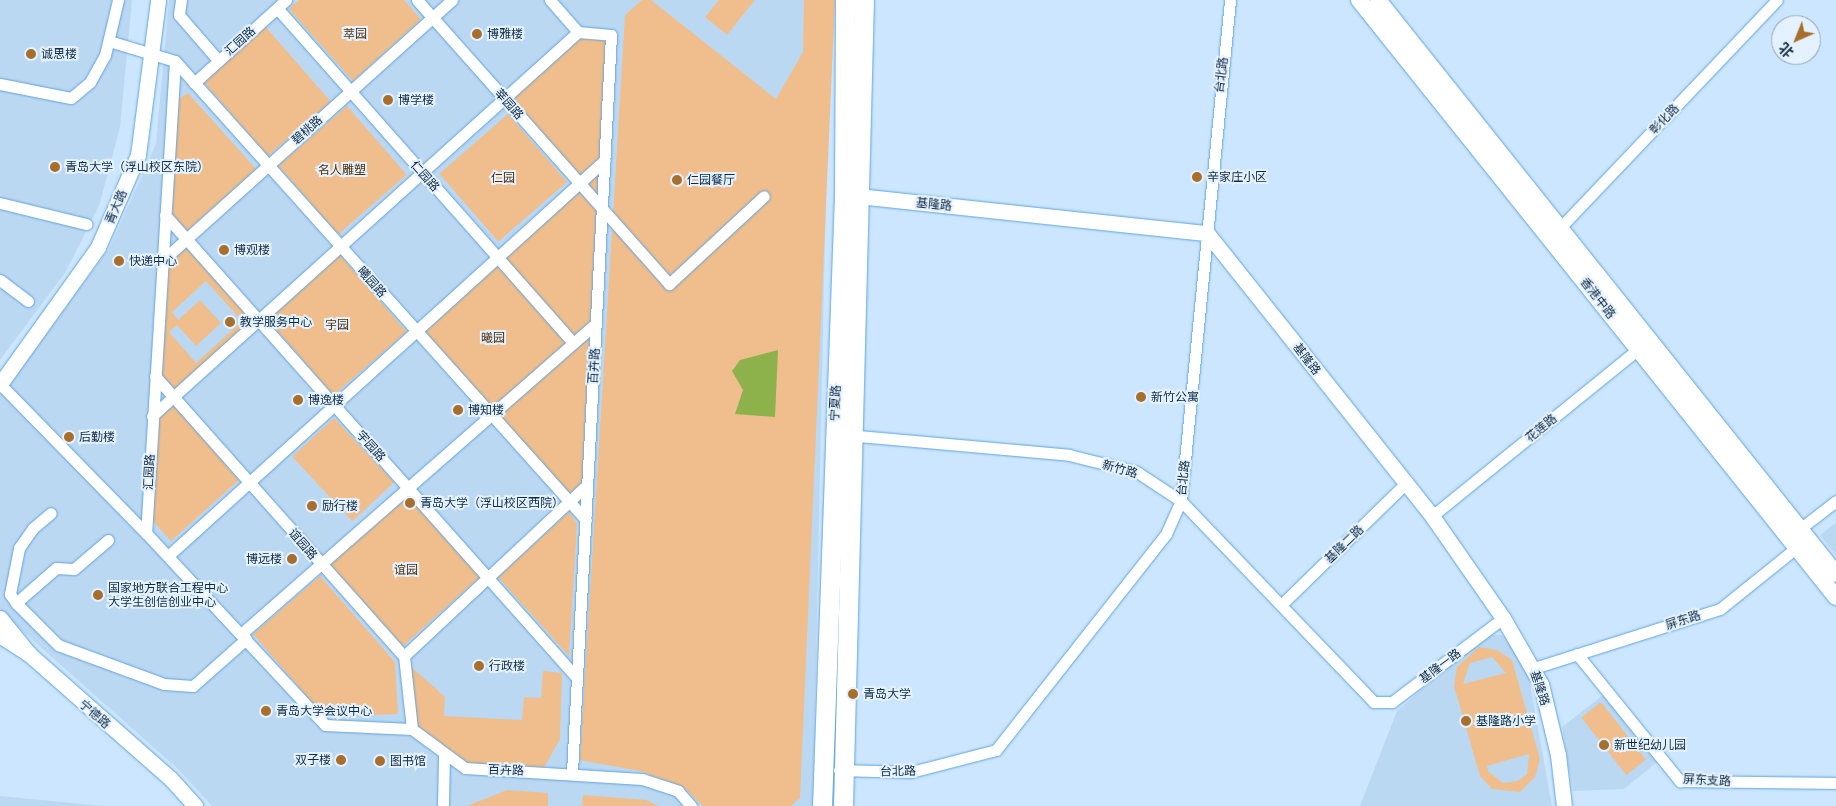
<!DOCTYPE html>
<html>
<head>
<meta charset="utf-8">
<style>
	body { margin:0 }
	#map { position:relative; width:1836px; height:806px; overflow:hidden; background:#cbe6fe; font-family:"Noto Sans","Noto Sans SC",sans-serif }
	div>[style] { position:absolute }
	.built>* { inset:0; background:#bbd8f3 }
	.green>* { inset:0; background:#efbe8c; transform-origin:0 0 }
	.water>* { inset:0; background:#8db24b }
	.roads { filter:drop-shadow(0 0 1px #60a3dc) drop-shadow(0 0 1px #60a3dc) }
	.minor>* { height:11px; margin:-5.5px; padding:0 5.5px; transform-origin:5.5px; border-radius:5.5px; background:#fff }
	.tertiary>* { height:15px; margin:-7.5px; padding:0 7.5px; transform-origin:7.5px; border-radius:7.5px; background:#fff }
	.secondary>* { height:16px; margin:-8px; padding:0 8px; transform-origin:8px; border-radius:8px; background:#fff }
	.primary>* { height:19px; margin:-9.5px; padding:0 9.5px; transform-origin:9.5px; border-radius:9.5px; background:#fff }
	.dots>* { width:14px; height:14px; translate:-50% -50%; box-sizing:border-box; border:2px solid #e4f1fe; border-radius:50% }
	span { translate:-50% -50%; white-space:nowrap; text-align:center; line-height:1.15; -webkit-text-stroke:4px #e4f1fe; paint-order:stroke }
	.park-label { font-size:12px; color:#4f300a }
	.poi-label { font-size:12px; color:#0f2b43 }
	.left { translate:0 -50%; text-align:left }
	.right { translate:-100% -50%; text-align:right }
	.street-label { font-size:12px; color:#0f2b43 }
	.north { position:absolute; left:1771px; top:15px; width:50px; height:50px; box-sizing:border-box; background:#e4f1fe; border:1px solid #8fa2b3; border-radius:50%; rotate:224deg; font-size:14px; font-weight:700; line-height:20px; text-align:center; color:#0f2b43 }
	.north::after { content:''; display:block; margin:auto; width:18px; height:22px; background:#a76e2c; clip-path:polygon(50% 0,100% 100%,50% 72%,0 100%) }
</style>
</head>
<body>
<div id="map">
	<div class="built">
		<i style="clip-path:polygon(0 0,132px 0,120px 127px,99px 206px,65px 273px,0 360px)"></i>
		<i style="clip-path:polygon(169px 0,830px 0,813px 806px,212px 806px,179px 770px,0 611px,0 395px,109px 249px,156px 144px)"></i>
		<i style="clip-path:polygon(1836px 523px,1836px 555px,1820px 535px)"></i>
		<i style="clip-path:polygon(1484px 635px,1503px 635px,1528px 673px,1552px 806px,1360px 806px,1397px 711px)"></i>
		<i style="clip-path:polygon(1603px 695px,1657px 762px,1624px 789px,1573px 791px,1562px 727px)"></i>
		<i style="clip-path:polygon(0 796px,102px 806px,0 806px)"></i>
	</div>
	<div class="green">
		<i style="clip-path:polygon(299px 0,404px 0,421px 19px,353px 81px,289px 9px)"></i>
		<i style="clip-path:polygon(642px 0,651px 0,776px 99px,803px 52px,804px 0,835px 0,800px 798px,791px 806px,703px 806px,683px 787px,640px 771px,580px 760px,625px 15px)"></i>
		<i style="clip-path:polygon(719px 0,755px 0,727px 35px,705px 17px)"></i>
		<i style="left:265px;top:26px;width:100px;height:83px;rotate:49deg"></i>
		<i style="clip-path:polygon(580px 35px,610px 38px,600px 158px,579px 177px,509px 98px)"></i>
		<i style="clip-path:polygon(188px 93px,256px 169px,186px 232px,169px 214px,176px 101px)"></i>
		<i style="left:347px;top:106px;width:91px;height:91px;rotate:49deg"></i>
		<i style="left:508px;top:114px;width:90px;height:91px;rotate:49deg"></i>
		<i style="clip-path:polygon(599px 172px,591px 322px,491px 410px,420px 330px)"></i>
		<i style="clip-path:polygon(evenodd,186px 244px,254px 320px,174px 393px,158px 375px,165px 263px,186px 244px,206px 281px,242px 321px,196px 363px,169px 332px,177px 325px,196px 346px,221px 323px,200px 300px,178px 320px,172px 312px,206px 281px)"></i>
		<i style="left:339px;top:254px;width:103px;height:97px;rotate:49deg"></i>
		<i style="clip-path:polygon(590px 336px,582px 482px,569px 495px,499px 415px)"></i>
		<i style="clip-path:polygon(174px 404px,239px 480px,171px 541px,151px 519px,157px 420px)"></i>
		<i style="left:334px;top:418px;width:88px;height:57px;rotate:47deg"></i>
		<i style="left:406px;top:494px;width:111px;height:104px;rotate:48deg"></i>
		<i style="clip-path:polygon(569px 512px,577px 524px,569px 656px,498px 577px)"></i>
		<i style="clip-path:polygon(320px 576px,395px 662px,398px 714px,325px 717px,253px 634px)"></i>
		<i style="clip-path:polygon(evenodd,1479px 647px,1497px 650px,1512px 660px,1540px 759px,1535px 777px,1520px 792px,1492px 789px,1480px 776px,1454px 686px,1457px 667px,1479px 647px,1492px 657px,1506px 673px,1463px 684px,1470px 663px,1492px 657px,1479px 647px,1529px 754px,1527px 774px,1518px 781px,1503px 783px,1488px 771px,1487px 766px,1529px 754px)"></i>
		<i style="clip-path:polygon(407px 663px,445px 697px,444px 716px,522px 720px,524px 697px,541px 698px,543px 671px,562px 673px,560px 739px,544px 768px,466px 766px,415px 727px)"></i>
		<i style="left:1601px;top:702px;width:73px;height:25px;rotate:52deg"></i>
		<i style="clip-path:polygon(507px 790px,548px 793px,548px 806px,467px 806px)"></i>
		<i style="clip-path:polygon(583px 795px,646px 800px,659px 806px,582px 806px)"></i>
	</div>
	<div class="water">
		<i style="clip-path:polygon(778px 350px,775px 417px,735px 414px,743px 390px,732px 371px,740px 360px)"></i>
	</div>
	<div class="roads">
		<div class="minor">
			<i style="left:181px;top:0;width:15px;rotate:98deg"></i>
			<i style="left:179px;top:15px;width:60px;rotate:49.1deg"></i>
			<i style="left:417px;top:0;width:380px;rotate:48.4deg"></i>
			<i style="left:669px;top:284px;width:129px;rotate:-42.8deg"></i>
			<i style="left:550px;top:0;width:43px;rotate:48.8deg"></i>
			<i style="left:578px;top:32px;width:33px;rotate:5deg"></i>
			<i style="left:611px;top:35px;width:738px;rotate:93.03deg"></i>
			<i style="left:277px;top:8px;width:447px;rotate:48.5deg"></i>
			<i style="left:109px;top:41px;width:69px;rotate:16.9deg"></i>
			<i style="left:175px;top:61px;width:616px;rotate:48.16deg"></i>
			<i style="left:175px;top:61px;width:473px;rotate:93.5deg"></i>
			<i style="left:146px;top:533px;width:262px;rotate:47deg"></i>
			<i style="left:325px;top:725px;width:87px;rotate:2.6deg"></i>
			<i style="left:194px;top:83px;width:124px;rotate:-42.1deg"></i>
			<i style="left:0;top:84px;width:72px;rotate:11.2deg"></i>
			<i style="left:71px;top:98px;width:25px;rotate:-40deg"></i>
			<i style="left:90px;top:82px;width:31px;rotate:-61deg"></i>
			<i style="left:105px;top:55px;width:57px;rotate:-76.7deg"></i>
			<i style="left:0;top:203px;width:89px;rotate:13.7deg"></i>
			<i style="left:165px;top:215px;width:620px;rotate:48.34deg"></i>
			<i style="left:1556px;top:232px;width:320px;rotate:-46.4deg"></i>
			<i style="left:162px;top:261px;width:390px;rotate:-42deg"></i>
			<i style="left:0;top:280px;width:35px;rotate:37deg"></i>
			<i style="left:155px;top:376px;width:375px;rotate:48.4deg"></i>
			<i style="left:404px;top:656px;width:73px;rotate:83.7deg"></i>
			<i style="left:0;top:384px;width:209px;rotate:45.6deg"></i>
			<i style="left:152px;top:416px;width:574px;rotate:-42.03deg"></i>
			<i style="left:847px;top:435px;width:223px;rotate:5.1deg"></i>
			<i style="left:1069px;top:455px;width:70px;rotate:14deg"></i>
			<i style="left:1137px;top:472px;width:53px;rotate:33.4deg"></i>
			<i style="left:1181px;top:501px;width:279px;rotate:46.2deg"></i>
			<i style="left:1374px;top:702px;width:18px"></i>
			<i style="left:1392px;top:702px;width:139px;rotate:-37.1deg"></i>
			<i style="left:1432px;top:516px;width:270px;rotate:-39deg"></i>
			<i style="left:108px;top:540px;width:45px;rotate:139.5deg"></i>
			<i style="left:74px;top:569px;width:18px;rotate:-177deg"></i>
			<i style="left:56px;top:568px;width:53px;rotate:138.8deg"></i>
			<i style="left:16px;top:603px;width:59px;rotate:45deg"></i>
			<i style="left:58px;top:645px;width:113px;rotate:20.2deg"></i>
			<i style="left:164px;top:684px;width:29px;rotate:4deg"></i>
			<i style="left:193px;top:686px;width:71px;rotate:-41.6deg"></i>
			<i style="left:169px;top:555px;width:588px;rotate:-42.18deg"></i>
			<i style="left:16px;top:603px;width:11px;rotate:-124deg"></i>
			<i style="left:10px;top:594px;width:47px;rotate:-78.9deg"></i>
			<i style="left:19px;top:548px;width:24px;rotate:-55deg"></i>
			<i style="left:33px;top:528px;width:23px;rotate:-40deg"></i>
			<i style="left:1282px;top:604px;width:172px;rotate:-44.3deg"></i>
			<i style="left:241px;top:634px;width:472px;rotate:-41.2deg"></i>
			<i style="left:1577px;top:654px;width:164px;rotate:51deg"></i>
			<i style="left:1680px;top:781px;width:156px;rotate:0.7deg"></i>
			<i style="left:404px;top:656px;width:250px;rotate:-43.1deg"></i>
			<i style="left:1534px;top:668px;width:195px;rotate:-17.6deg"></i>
			<i style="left:1720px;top:609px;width:97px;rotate:-38.8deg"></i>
			<i style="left:1796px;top:548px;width:21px;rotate:-76deg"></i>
			<i style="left:1801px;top:528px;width:44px;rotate:-37.6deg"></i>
			<i style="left:412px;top:729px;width:66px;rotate:36.3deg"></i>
			<i style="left:465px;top:768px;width:177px;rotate:3.6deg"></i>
			<i style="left:642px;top:779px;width:38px;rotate:18deg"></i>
			<i style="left:678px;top:791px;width:20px;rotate:49deg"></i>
			<i style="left:839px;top:770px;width:72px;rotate:1.6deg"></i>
			<i style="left:911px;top:772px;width:88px;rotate:-14.5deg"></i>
			<i style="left:996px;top:750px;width:275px;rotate:-51.8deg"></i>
			<i style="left:1166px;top:534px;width:36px;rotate:-66deg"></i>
			<i style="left:1181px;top:501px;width:503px;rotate:-84.41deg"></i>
			<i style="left:443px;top:806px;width:53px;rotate:-88.9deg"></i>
		</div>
		<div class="tertiary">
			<i style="left:849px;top:195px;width:360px;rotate:6.1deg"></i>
			<i style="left:1207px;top:233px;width:362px;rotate:51.5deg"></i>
			<i style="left:1432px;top:516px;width:124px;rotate:55.2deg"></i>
			<i style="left:1503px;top:618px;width:76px;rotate:60.1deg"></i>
			<i style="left:1541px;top:684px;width:73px;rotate:76.5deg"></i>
			<i style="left:1558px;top:755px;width:51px;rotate:83.3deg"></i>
			<i style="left:0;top:384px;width:168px;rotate:-54.4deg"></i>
			<i style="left:98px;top:247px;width:100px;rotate:-66.5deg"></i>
			<i style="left:138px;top:155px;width:156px;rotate:-82.6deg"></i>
			<i style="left:0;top:618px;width:46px;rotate:51.1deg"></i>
			<i style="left:29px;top:654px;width:189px;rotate:41.4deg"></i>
			<i style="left:171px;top:779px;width:36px;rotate:48deg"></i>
		</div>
		<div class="secondary">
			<i style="left:1359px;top:0;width:764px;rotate:51.38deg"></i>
			<i style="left:1378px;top:0;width:734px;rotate:51.41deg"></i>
			<i style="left:0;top:635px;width:35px;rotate:33deg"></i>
		</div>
		<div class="primary">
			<i style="left:822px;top:806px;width:612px;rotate:-87.94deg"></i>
			<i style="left:844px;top:194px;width:194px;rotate:-89.7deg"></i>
			<i style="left:843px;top:806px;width:806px;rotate:-88.51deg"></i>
		</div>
	</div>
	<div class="dots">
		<i style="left:477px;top:34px;background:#a76e2c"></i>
		<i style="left:31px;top:54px;background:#a76e2c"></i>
		<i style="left:388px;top:100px;background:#a76e2c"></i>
		<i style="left:55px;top:167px;background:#a76e2c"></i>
		<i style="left:1197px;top:177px;background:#a76e2c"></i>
		<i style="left:677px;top:180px;background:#a76e2c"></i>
		<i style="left:224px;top:250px;background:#a76e2c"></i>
		<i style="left:119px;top:261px;background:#a76e2c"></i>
		<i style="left:230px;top:322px;background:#a76e2c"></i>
		<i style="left:1141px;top:397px;background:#a76e2c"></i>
		<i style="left:298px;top:400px;background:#a76e2c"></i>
		<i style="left:458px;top:410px;background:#a76e2c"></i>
		<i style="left:69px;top:437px;background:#a76e2c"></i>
		<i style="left:410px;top:503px;background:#a76e2c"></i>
		<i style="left:312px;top:506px;background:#a76e2c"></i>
		<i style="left:292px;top:559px;background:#a76e2c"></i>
		<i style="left:98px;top:595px;background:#a76e2c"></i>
		<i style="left:479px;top:666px;background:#a76e2c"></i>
		<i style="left:853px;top:694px;background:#a76e2c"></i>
		<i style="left:266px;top:711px;background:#a76e2c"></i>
		<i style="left:1466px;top:721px;background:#a76e2c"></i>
		<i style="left:1604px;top:745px;background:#a76e2c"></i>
		<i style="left:341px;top:760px;background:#a76e2c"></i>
		<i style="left:380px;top:761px;background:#a76e2c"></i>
	</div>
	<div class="park-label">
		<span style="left:355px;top:34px">萃园</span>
		<span style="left:342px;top:170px">名人雕塑</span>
		<span style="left:503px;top:178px">仁园</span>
		<span style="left:337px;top:325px">宇园</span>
		<span style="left:493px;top:338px">曦园</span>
		<span style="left:406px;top:570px">谊园</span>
	</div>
	<div class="poi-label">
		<span class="left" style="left:487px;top:34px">博雅楼</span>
		<span class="left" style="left:41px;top:54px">诚思楼</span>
		<span class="left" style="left:398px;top:100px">博学楼</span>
		<span class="left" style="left:65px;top:167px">青岛大学（浮山校区东院）</span>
		<span class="left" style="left:1207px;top:177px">辛家庄小区</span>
		<span class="left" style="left:687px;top:180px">仁园餐厅</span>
		<span class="left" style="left:234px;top:250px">博观楼</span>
		<span class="left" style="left:129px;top:261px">快递中心</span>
		<span class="left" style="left:240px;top:322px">教学服务中心</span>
		<span class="left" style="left:1151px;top:397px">新竹公寓</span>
		<span class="left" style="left:308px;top:400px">博逸楼</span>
		<span class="left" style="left:468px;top:410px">博知楼</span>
		<span class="left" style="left:79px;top:437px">后勤楼</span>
		<span class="left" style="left:420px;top:503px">青岛大学（浮山校区西院）</span>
		<span class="left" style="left:322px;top:506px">励行楼</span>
		<span class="right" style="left:282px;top:559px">博远楼</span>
		<span class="left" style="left:108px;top:595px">国家地方联合工程中心<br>大学生创信创业中心</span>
		<span class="left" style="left:489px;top:666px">行政楼</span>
		<span class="left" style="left:863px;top:694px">青岛大学</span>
		<span class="left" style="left:276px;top:711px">青岛大学会议中心</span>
		<span class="left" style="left:1476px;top:721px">基隆路小学</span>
		<span class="left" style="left:1614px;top:745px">新世纪幼儿园</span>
		<span class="right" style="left:331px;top:760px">双子楼</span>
		<span class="left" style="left:390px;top:761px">图书馆</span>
	</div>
	<div class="street-label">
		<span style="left:240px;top:41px;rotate:-42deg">汇园路</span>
		<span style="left:1221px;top:75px;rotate:-83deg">台北路</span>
		<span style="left:509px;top:104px;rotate:48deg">莘园路</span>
		<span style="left:1664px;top:119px;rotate:-46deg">彰化路</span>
		<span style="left:307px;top:130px;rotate:-42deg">碧桃路</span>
		<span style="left:425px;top:176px;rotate:48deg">仁园路</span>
		<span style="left:934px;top:204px;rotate:6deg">基隆路</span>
		<span style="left:116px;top:207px;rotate:-67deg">青大路</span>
		<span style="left:372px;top:282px;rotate:48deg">曦园路</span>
		<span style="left:1598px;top:298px;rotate:52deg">香港中路</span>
		<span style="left:1307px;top:359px;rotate:52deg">基隆路</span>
		<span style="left:594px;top:366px;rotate:-87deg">百卉路</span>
		<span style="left:835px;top:403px;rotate:-87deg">宁夏路</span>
		<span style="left:1541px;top:428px;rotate:-39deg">花莲路</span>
		<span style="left:371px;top:446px;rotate:48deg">宇园路</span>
		<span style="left:1120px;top:469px;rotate:16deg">新竹路</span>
		<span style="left:149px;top:472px;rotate:-87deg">汇园路</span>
		<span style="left:1183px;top:478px;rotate:-84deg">台北路</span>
		<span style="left:303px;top:544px;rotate:49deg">谊园路</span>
		<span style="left:1344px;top:544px;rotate:-44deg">基隆二路</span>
		<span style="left:1683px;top:620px;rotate:-18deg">屏东路</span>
		<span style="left:1440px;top:666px;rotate:-37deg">基隆一路</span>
		<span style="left:1540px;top:688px;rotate:72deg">基隆路</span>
		<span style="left:95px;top:714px;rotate:41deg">宁德路</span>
		<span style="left:506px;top:770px;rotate:2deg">百卉路</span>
		<span style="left:898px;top:771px;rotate:-1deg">台北路</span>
		<span style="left:1707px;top:780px;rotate:3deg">屏东支路</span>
	</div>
	<div class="north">北</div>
</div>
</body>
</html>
